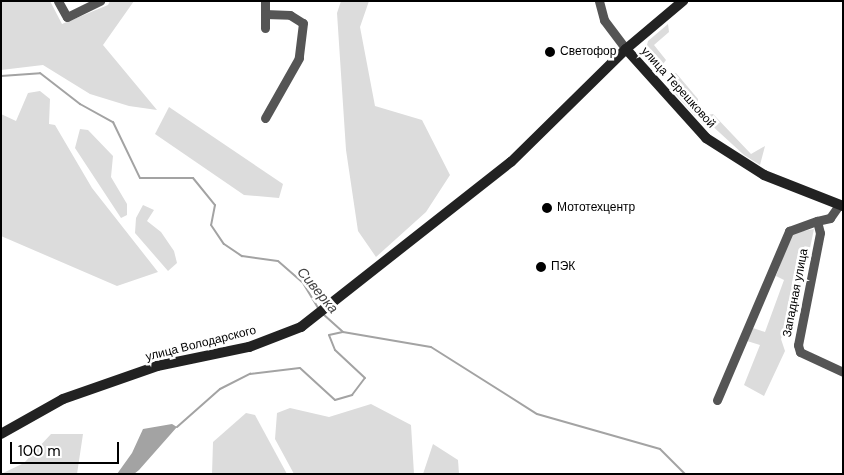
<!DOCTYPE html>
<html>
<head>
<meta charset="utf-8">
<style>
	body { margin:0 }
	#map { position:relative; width:844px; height:475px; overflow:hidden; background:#fff; font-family:"DM Sans",sans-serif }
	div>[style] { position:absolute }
	.green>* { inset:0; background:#dcdcdc }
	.water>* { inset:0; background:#a3a3a3 }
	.stream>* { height:2px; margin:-1px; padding:0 1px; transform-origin:1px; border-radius:1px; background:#a3a3a3 }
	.minor>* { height:9px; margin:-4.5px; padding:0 4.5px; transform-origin:4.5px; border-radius:4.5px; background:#555 }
	.secondary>* { height:10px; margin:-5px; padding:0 5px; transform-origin:5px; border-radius:5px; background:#222 }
	.dots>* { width:14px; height:14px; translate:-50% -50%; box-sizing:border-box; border:2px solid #fff; border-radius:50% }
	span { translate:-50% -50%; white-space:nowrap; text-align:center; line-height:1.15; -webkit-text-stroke:5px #fff; paint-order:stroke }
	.poi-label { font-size:12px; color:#000 }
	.left { translate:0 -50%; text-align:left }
	.street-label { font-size:12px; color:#000 }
	.water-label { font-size:14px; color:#444; font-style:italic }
	.frame { position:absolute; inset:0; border:2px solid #000; pointer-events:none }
	.scale { position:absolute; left:10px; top:442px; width:109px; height:22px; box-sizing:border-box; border:2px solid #000; border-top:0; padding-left:6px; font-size:15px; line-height:18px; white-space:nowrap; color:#000; -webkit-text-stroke:4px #fff; paint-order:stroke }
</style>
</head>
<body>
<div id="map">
	<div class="green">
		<i style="clip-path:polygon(1px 1px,50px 1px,62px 24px,108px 5px,110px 1px,134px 1px,103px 45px,157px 110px,129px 106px,90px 94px,43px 65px,1px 70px)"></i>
		<i style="clip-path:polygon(341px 1px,369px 1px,360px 27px,375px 106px,422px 120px,450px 175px,426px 212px,376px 257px,358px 231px,346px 150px,337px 13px)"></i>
		<i style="clip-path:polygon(668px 24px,669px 32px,654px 45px,666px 60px,661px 67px,646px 49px,648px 41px)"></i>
		<i style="clip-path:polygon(676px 73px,698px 99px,697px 116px,695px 116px,670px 88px,673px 74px)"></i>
		<i style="clip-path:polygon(40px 91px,50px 99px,49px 124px,55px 125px,92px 188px,158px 272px,117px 286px,1px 236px,1px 114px,16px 121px,28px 93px)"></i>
		<i style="clip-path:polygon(169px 107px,283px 184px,279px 198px,244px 195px,155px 134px)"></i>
		<i style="clip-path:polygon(713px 114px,751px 154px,765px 146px,760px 165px,744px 155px,708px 122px,707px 115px)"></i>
		<i style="clip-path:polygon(80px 129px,88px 130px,113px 156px,111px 177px,127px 204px,127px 215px,121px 218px,75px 148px)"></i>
		<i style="clip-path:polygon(143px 205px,154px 210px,147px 221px,161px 232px,174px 251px,177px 263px,168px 271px,135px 233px,136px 218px)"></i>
		<i style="clip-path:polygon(814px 229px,798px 305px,792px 306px,781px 339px,785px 351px,764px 396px,744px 385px,760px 345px,747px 341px,753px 328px,765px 332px,784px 280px,776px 276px,792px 233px)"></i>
		<i style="clip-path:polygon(371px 404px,411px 425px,414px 474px,294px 474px,275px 439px,277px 413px,290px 408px,329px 417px)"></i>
		<i style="clip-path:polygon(246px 413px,255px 415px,287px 474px,212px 474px,213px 442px)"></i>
		<i style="clip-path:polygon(51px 434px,83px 434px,77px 474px,1px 474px,24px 463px)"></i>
		<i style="clip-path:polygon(433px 444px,458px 460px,459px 474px,423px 474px)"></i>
	</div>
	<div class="water">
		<i style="clip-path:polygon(172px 424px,177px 427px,139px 470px,134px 474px,117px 474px,132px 453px,143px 429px)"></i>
	</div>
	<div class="stream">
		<i style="left:1px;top:76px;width:39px;rotate:-4deg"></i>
		<i style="left:40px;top:73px;width:51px;rotate:37.8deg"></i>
		<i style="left:80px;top:104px;width:38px;rotate:29deg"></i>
		<i style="left:113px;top:122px;width:62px;rotate:64.3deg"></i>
		<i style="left:140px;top:178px;width:53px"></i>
		<i style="left:193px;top:178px;width:35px;rotate:51deg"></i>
		<i style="left:215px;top:205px;width:20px;rotate:101deg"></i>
		<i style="left:211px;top:225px;width:23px;rotate:56deg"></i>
		<i style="left:224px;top:244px;width:22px;rotate:34deg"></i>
		<i style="left:242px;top:256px;width:36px;rotate:8deg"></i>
		<i style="left:278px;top:261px;width:33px;rotate:41deg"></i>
		<i style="left:303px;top:283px;width:29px;rotate:59deg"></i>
		<i style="left:323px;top:314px;width:27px;rotate:42deg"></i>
		<i style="left:343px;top:332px;width:89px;rotate:9.7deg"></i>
		<i style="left:431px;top:347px;width:125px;rotate:32.3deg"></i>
		<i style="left:537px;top:414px;width:128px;rotate:15.9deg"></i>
		<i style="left:660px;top:449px;width:35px;rotate:45deg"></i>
		<i style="left:177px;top:427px;width:57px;rotate:-41.5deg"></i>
		<i style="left:220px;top:389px;width:34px;rotate:-27deg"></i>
		<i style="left:250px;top:374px;width:50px;rotate:-6.8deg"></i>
		<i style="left:300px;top:368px;width:47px;rotate:42.4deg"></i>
		<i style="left:335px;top:400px;width:18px;rotate:-16deg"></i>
		<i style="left:352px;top:395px;width:21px;rotate:-53deg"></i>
		<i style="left:365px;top:378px;width:41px;rotate:-137deg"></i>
		<i style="left:335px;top:350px;width:16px;rotate:-112deg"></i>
		<i style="left:329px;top:335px;width:14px;rotate:-12deg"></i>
	</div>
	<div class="minor">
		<i style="left:58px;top:1px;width:18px;rotate:61deg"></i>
		<i style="left:67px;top:17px;width:37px;rotate:-26deg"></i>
		<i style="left:265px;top:1px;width:27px;rotate:90deg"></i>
		<i style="left:599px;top:1px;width:20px;rotate:75deg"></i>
		<i style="left:604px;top:20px;width:36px;rotate:53deg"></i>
		<i style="left:265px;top:14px;width:25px;rotate:2deg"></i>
		<i style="left:290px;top:15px;width:15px;rotate:32deg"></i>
		<i style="left:303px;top:23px;width:35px;rotate:97deg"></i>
		<i style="left:299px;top:58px;width:69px;rotate:119.5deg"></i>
		<i style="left:839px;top:205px;width:16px;rotate:125deg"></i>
		<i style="left:830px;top:218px;width:13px;rotate:167deg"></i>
		<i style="left:817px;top:221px;width:12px;rotate:76deg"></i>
		<i style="left:820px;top:233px;width:114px;rotate:101.1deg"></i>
		<i style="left:798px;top:345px;width:7px;rotate:74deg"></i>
		<i style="left:800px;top:352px;width:47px;rotate:24.9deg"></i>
		<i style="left:717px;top:400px;width:184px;rotate:-66.9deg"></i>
		<i style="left:789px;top:231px;width:30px;rotate:-20deg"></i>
	</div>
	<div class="secondary">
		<i style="left:626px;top:49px;width:120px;rotate:48deg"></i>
		<i style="left:706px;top:138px;width:69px;rotate:32.5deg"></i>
		<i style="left:764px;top:175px;width:85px;rotate:21.4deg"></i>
		<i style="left:1px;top:434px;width:71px;rotate:-29.4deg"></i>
		<i style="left:63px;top:399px;width:100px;rotate:-19.3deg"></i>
		<i style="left:157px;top:366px;width:94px;rotate:-11.7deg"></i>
		<i style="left:249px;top:347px;width:56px;rotate:-21deg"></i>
		<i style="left:301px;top:327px;width:267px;rotate:-38.2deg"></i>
		<i style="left:511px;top:162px;width:161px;rotate:-44.5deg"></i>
		<i style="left:626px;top:49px;width:75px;rotate:-40.1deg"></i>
	</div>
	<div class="dots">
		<i style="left:550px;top:52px;background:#000"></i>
		<i style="left:547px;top:208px;background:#000"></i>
		<i style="left:541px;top:267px;background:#000"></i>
	</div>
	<div class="poi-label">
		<span class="left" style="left:560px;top:52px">Светофор</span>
		<span class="left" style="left:557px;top:208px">Мототехцентр</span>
		<span class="left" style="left:551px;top:267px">ПЭК</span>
	</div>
	<div class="street-label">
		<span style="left:678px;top:88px;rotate:48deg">улица Терешковой</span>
		<span style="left:796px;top:293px;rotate:-79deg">Западная улица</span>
		<span style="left:201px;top:344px;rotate:-14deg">улица Володарского</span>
	</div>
	<div class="water-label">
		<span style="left:318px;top:290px;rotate:50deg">Сиверка</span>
	</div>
	<div class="frame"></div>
	<div class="scale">100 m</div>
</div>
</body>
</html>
